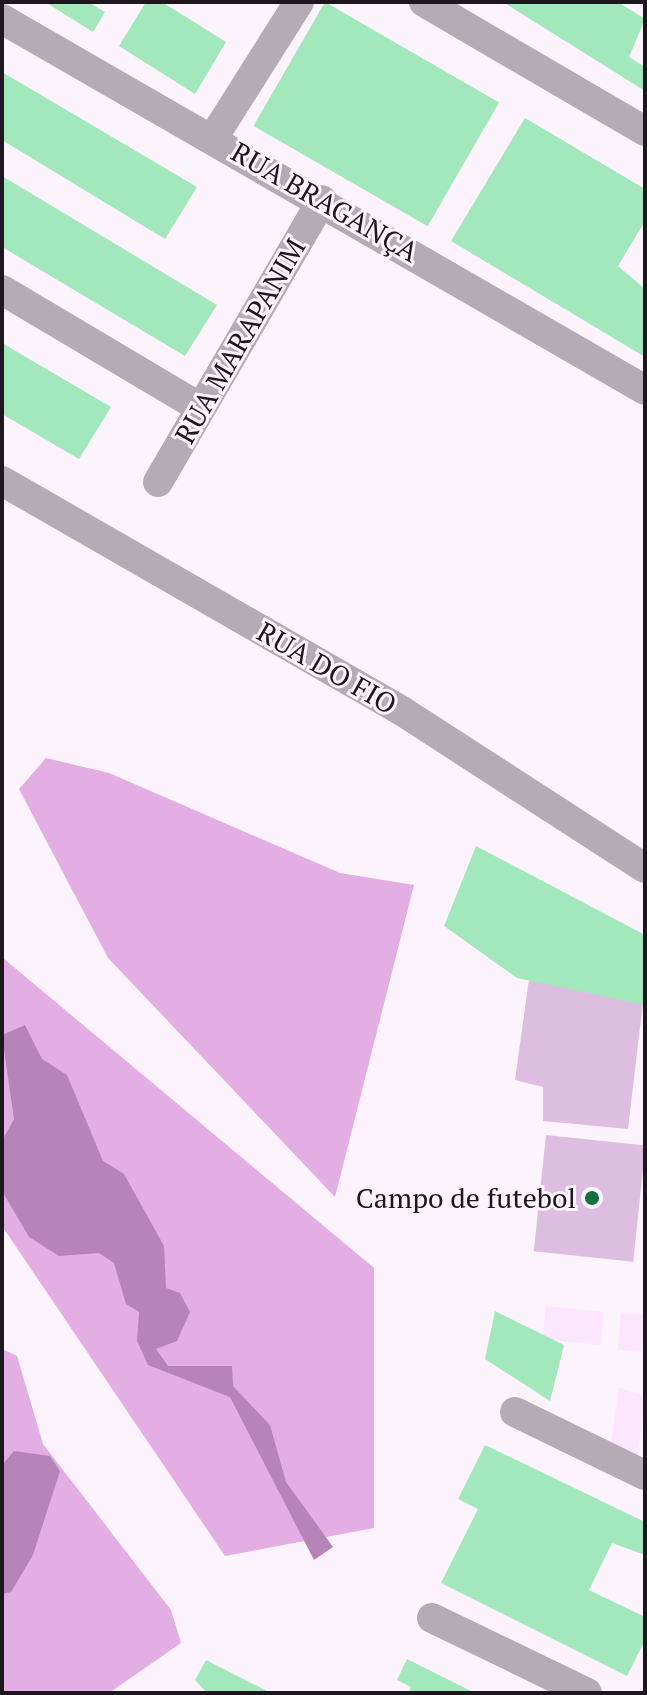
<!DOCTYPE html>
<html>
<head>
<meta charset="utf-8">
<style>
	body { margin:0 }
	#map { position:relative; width:647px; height:1695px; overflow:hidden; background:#fcf3fc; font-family:"PT Serif",serif }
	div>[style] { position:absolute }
	.built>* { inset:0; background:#fce6fd; transform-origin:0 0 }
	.green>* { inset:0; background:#debee0; transform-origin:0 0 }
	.forest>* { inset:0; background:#e2aee4 }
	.water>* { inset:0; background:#b684b9 }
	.building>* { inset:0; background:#a2e8bc; transform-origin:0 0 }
	.minor>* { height:30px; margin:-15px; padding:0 15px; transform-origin:15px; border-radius:15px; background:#b4abb4 }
	.dots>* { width:22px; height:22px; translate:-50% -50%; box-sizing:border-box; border:4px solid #fcf3fc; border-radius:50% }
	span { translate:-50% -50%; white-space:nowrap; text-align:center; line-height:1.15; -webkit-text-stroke:6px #fcf3fc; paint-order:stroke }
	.street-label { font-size:28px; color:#1f171f }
	.poi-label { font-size:28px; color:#1f171f }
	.right { translate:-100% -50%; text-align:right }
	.frame { position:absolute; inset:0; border:4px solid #1f171f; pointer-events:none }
</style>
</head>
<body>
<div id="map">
	<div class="built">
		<i style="left:546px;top:1306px;width:58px;height:33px;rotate:6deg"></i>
		<i style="left:621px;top:1313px;width:24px;height:37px;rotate:5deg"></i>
		<i style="clip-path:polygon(619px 1387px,645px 1397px,637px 1463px,610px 1450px)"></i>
	</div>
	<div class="green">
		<i style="clip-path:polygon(529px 979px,644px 994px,628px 1129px,543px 1121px,543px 1087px,515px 1080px)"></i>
		<i style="left:546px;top:1135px;width:100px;height:117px;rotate:6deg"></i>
	</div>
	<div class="forest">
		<i style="clip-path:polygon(46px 758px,109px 773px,340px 873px,414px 885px,335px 1197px,108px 958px,19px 789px)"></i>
		<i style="clip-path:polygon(3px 958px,374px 1268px,374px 1528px,225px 1556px,2px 1226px)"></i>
		<i style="clip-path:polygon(2px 1349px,17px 1356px,43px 1444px,171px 1610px,181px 1643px,109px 1693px,2px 1693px)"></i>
	</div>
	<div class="water">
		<i style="clip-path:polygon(25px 1025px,42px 1059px,67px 1075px,103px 1161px,124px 1174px,164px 1246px,166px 1288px,180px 1293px,190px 1312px,177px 1341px,156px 1349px,168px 1366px,232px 1366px,233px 1386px,270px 1425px,286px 1482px,333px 1547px,314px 1560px,230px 1397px,148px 1365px,137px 1341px,139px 1312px,126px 1304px,114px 1263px,99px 1253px,59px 1256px,29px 1237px,2px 1191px,2px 1141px,14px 1119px,2px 1035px)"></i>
		<i style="clip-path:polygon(14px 1451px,50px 1456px,60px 1471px,33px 1555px,11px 1592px,2px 1594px,2px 1465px)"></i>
	</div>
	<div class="building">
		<i style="clip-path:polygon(45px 2px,88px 2px,105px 12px,93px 32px)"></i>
		<i style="clip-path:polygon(146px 2px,162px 2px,226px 42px,195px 94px,119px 46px)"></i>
		<i style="left:325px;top:2px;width:201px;height:143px;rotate:30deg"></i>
		<i style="clip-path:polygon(503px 2px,618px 2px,645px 19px,629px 57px,645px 67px,645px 91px)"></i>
		<i style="clip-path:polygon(2px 72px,197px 187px,165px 239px,2px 140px)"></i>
		<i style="clip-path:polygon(525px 118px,645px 189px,645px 221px,618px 266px,645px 289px,645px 357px,451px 241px)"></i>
		<i style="clip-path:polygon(2px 176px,217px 305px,185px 356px,2px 247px)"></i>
		<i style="clip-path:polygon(2px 343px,111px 407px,79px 459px,2px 414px)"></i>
		<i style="clip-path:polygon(476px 846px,645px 935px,645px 1005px,517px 978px,444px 926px)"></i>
		<i style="clip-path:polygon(495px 1311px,564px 1345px,550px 1401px,485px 1359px)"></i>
		<i style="clip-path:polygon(485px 1445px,645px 1522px,645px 1555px,612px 1543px,589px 1590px,645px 1617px,645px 1640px,627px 1676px,441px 1583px,478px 1509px,458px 1499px)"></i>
		<i style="clip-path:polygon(407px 1659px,475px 1693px,408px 1693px,411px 1687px,397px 1680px)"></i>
		<i style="clip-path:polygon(206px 1660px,271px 1693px,207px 1693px,195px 1680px)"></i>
	</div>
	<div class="minor">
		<i style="left:424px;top:2px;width:256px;rotate:30.3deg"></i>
		<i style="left:2px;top:19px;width:742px;rotate:29.98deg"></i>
		<i style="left:213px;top:138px;width:161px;rotate:-57.7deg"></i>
		<i style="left:2px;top:290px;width:231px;rotate:30.7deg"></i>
		<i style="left:2px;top:481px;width:461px;rotate:29.9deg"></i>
		<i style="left:402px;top:711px;width:289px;rotate:32.9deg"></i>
		<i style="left:158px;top:482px;width:326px;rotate:-59.8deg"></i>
		<i style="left:515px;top:1412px;width:144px;rotate:25.9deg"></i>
		<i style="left:432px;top:1618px;width:172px;rotate:25.8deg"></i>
	</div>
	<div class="dots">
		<i style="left:592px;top:1198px;background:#146f43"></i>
	</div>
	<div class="street-label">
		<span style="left:325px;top:202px;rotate:30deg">RUA BRAGANÇA</span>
		<span style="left:240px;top:341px;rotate:-60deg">RUA MARAPANIM</span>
		<span style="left:327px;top:668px;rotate:30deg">RUA DO FIO</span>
	</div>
	<div class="poi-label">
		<span class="right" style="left:576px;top:1198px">Campo de futebol</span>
	</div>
	<div class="frame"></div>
</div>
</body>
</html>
